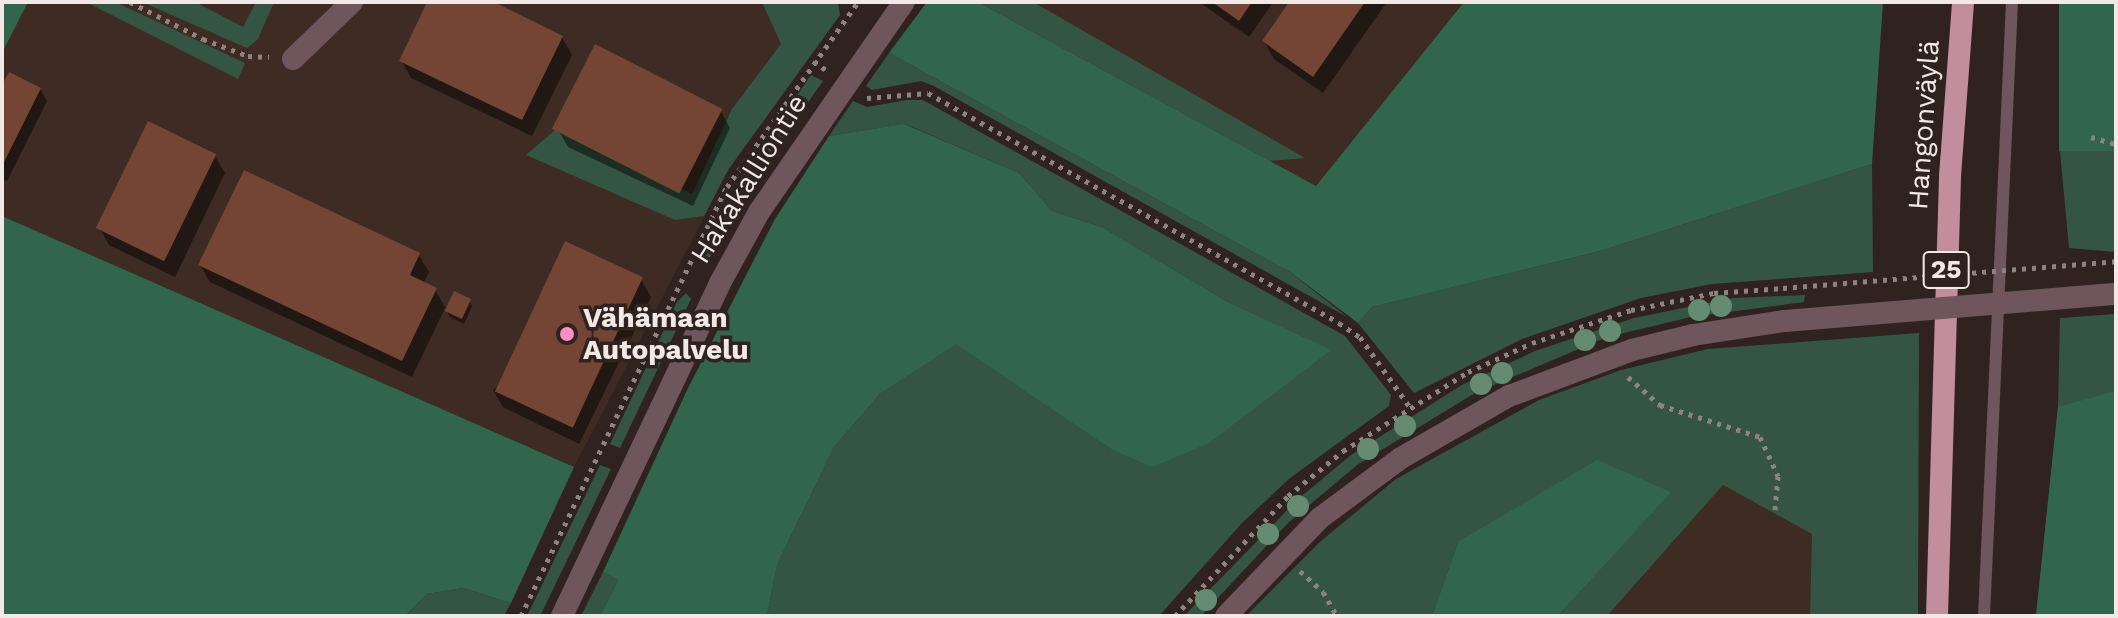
<!DOCTYPE html>
<html>
<head>
<meta charset="utf-8">
<style>
	body { margin:0 }
	#map { position:relative; width:2118px; height:618px; overflow:hidden; background:#30231f; font-family:"Work Sans",sans-serif }
	div>[style] { position:absolute }
	.built>* { inset:0; background:#3e2b24 }
	.green>* { inset:0; background:#355544 }
	.forest>* { inset:0; background:#32664c; transform-origin:0 0 }
	.shadow>* { inset:0; background:#0007 }
	.building>* { inset:0; background:#744534; transform-origin:0 0 }
	.path>* { height:5px; margin-top:-2.5px; transform-origin:0; background:repeating-linear-gradient(90deg,#8e8380 0 4px,transparent 0 10px) }
	.service>* { height:12px; margin:-6px; padding:0 6px; transform-origin:6px; border-radius:6px; background:#6e565c }
	.minor>* { height:22px; margin:-11px; padding:0 11px; transform-origin:11px; border-radius:11px; background:#6e565c }
	.tertiary>* { height:22px; margin:-11px; padding:0 11px; transform-origin:11px; border-radius:11px; background:#6e565c }
	.trunk>* { height:22px; margin:-11px; padding:0 11px; transform-origin:11px; border-radius:11px; background:#c28e9c }
	.path-bridge>* { height:5px; margin-top:-2.5px; transform-origin:0; background:repeating-linear-gradient(90deg,#8e8380 0 4px,transparent 0 10px) }
	.tertiary-bridge>* { height:22px; margin:-11px; padding:0 11px; transform-origin:11px; border-radius:11px; background:#6e565c }
	.trees>* { width:22px; height:22px; margin:-11px; border-radius:50%; background:#658c73 }
	.dots>* { width:22px; height:22px; translate:-50% -50%; box-sizing:border-box; border:4px solid #30231f; border-radius:50% }
	span { translate:-50% -50%; white-space:nowrap; text-align:center; line-height:1.15; -webkit-text-stroke:7px #30231f; paint-order:stroke }
	.shield-label span { padding:2px 6px; background:#30231f; border:2px solid; border-radius:6px; -webkit-text-stroke-width:0 }
	.shield-label { font-size:26px; color:#f2e9e6; font-weight:700 }
	.street-label { font-size:28px; color:#f2e9e6 }
	.poi-label { font-size:28px; color:#f2e9e6; font-weight:700 }
	.left { translate:0 -50%; text-align:left }
	.frame { position:absolute; inset:0; border:4px solid #f2e9e6; pointer-events:none }
</style>
</head>
<body>
<div id="map">
	<div class="built">
		<i style="clip-path:polygon(28px 2px,834px 2px,728px 171px,574px 467px,2px 216px,2px 53px)"></i>
		<i style="clip-path:polygon(978px 2px,1464px 2px,1316px 186px)"></i>
		<i style="clip-path:polygon(1723px 485px,1813px 534px,1810px 616px,1607px 616px)"></i>
	</div>
	<div class="green">
		<i style="clip-path:polygon(86px 2px,115px 2px,245px 63px,238px 79px)"></i>
		<i style="clip-path:polygon(142px 2px,195px 2px,243px 27px,256px 2px,274px 2px,258px 39px,247px 48px)"></i>
		<i style="clip-path:polygon(762px 2px,838px 2px,840px 15px,728px 170px,704px 216px,675px 220px,526px 155px,555px 130px,692px 194px,732px 109px,781px 44px)"></i>
		<i style="clip-path:polygon(978px 2px,1033px 2px,1305px 158px,1270px 161px)"></i>
		<i style="clip-path:polygon(889px 53px,1290px 272px,1347px 317px,934px 86px,921px 81px,872px 90px,866px 86px)"></i>
		<i style="clip-path:polygon(811px 75px,823px 81px,752px 182px,708px 261px,701px 259px,743px 175px)"></i>
		<i style="clip-path:polygon(907px 100px,923px 100px,1345px 336px,1391px 395px,1389px 406px,1290px 478px,1242px 523px,1159px 616px,767px 616px,777px 565px,834px 447px,880px 394px,957px 343px,1111px 449px,1330px 350px,1226px 301px,1102px 227px,1052px 211px,1019px 173px,905px 124px,829px 136px,853px 101px,867px 107px)"></i>
		<i style="clip-path:polygon(2116px 137px,2116px 252px,2069px 248px,2060px 151px)"></i>
		<i style="clip-path:polygon(1872px 164px,1873px 272px,1712px 284px,1641px 298px,1522px 339px,1414px 393px,1358px 323px,1372px 307px,1600px 251px)"></i>
		<i style="clip-path:polygon(686px 293px,691px 299px,620px 448px,610px 444px,677px 302px)"></i>
		<i style="clip-path:polygon(1805px 295px,1804px 302px,1691px 317px,1607px 337px,1475px 393px,1357px 465px,1288px 523px,1201px 616px,1184px 616px,1297px 500px,1351px 455px,1462px 385px,1535px 351px,1634px 318px,1733px 298px)"></i>
		<i style="clip-path:polygon(2116px 314px,2116px 616px,2036px 616px,2058px 407px,2060px 318px)"></i>
		<i style="clip-path:polygon(1919px 333px,1918px 616px,1810px 616px,1812px 534px,1723px 485px,1607px 616px,1558px 616px,1670px 492px,1458px 542px,1432px 616px,1246px 616px,1321px 541px,1396px 479px,1539px 400px,1621px 370px,1708px 349px)"></i>
		<i style="clip-path:polygon(600px 465px,611px 469px,558px 579px,540px 616px,527px 616px)"></i>
		<i style="clip-path:polygon(603px 572px,620px 578px,600px 616px,581px 616px)"></i>
		<i style="clip-path:polygon(463px 588px,511px 603px,504px 616px,405px 616px,427px 594px)"></i>
	</div>
	<div class="forest">
		<i style="clip-path:polygon(2px 2px,28px 2px,2px 53px)"></i>
		<i style="clip-path:polygon(927px 2px,978px 2px,1316px 186px,1464px 2px,1883px 2px,1872px 164px,1600px 251px,1372px 307px,1358px 323px,1290px 272px,889px 53px)"></i>
		<i style="left:2059px;top:2px;width:57px;height:149px"></i>
		<i style="clip-path:polygon(904px 124px,1019px 173px,1052px 211px,1102px 227px,1226px 301px,1331px 350px,1209px 443px,1152px 467px,1111px 449px,956px 344px,880px 394px,834px 447px,777px 565px,767px 616px,600px 616px,619px 579px,603px 572px,688px 388px,775px 219px,829px 136px)"></i>
		<i style="clip-path:polygon(2px 216px,574px 467px,511px 603px,463px 588px,427px 594px,405px 616px,2px 616px)"></i>
		<i style="clip-path:polygon(2116px 391px,2116px 616px,2036px 616px,2058px 407px)"></i>
		<i style="clip-path:polygon(1597px 460px,1671px 492px,1558px 616px,1432px 616px,1458px 542px)"></i>
	</div>
	<div class="shadow">
		<i style="clip-path:polygon(430px 2px,489px 2px,562px 37px,572px 55px,532px 136px,411px 78px,401px 60px)"></i>
		<i style="clip-path:polygon(1199px 2px,1273px 2px,1249px 37px)"></i>
		<i style="clip-path:polygon(1292px 2px,1387px 2px,1323px 93px,1274px 59px,1264px 42px)"></i>
		<i style="clip-path:polygon(40px 89px,47px 101px,7px 181px,2px 179px,2px 90px)"></i>
		<i style="clip-path:polygon(720px 110px,730px 128px,693px 206px,568px 147px,558px 130px)"></i>
		<i style="clip-path:polygon(215px 156px,225px 173px,175px 277px,109px 245px,99px 227px)"></i>
		<i style="clip-path:polygon(418px 254px,429px 272px,423px 284px,435px 290px,447px 310px,469px 300px,472px 306px,464px 324px,450px 317px,445px 308px,412px 377px,210px 282px,200px 265px)"></i>
		<i style="clip-path:polygon(641px 279px,651px 297px,579px 444px,503px 407px,493px 390px)"></i>
	</div>
	<div class="building">
		<i style="clip-path:polygon(427px 2px,494px 2px,563px 36px,522px 120px,399px 61px)"></i>
		<i style="clip-path:polygon(1212px 2px,1252px 2px,1239px 21px)"></i>
		<i style="clip-path:polygon(1289px 2px,1365px 2px,1313px 77px,1262px 41px)"></i>
		<i style="left:595px;top:44px;width:143px;height:95px;rotate:27deg"></i>
		<i style="clip-path:polygon(9px 72px,41px 88px,2px 166px,2px 85px)"></i>
		<i style="left:148px;top:121px;width:76px;height:119px;rotate:26deg"></i>
		<i style="clip-path:polygon(244px 170px,420px 253px,410px 275px,437px 288px,402px 361px,198px 265px)"></i>
		<i style="left:565px;top:241px;width:86px;height:166px;rotate:25deg"></i>
		<i style="left:454px;top:291px;width:19px;height:22px;rotate:25deg"></i>
	</div>
	<div class="path">
		<i style="left:130px;top:2px;width:82px;rotate:26.9deg"></i>
		<i style="left:203px;top:39px;width:48px;rotate:20.7deg"></i>
		<i style="left:248px;top:56px;width:21px;rotate:3deg"></i>
		<i style="left:814px;top:61px;width:15px;rotate:37deg"></i>
		<i style="left:867px;top:98px;width:61px;rotate:-4.7deg"></i>
		<i style="left:928px;top:93px;width:471px;rotate:29.2deg"></i>
		<i style="left:1339px;top:323px;width:25px;rotate:34deg"></i>
		<i style="left:1360px;top:337px;width:85px;rotate:54.6deg"></i>
		<i style="left:2091px;top:137px;width:26px;rotate:16deg"></i>
		<i style="left:1628px;top:377px;width:43px;rotate:41.2deg"></i>
		<i style="left:1660px;top:405px;width:105px;rotate:17.7deg"></i>
		<i style="left:1760px;top:437px;width:43px;rotate:65.2deg"></i>
		<i style="left:1778px;top:476px;width:37px;rotate:95deg"></i>
		<i style="left:1300px;top:571px;width:31px;rotate:42deg"></i>
		<i style="left:1323px;top:592px;width:28px;rotate:60deg"></i>
		<i style="left:521px;top:616px;width:476px;rotate:-64.4deg"></i>
		<i style="left:727px;top:187px;width:227px;rotate:-54.7deg"></i>
		<i style="left:1175px;top:616px;width:165px;rotate:-46.7deg"></i>
		<i style="left:1288px;top:496px;width:71px;rotate:-39.3deg"></i>
		<i style="left:1343px;top:451px;width:148px;rotate:-32.3deg"></i>
		<i style="left:1468px;top:372px;width:70px;rotate:-24.4deg"></i>
		<i style="left:1532px;top:343px;width:104px;rotate:-18.4deg"></i>
		<i style="left:1631px;top:310px;width:85px;rotate:-11.6deg"></i>
		<i style="left:1714px;top:293px;width:69px;rotate:-4.1deg"></i>
	</div>
	<div class="service">
		<i style="left:1984px;top:616px;width:615px;rotate:-87.39deg"></i>
	</div>
	<div class="minor">
		<i style="left:293px;top:59px;width:82px;rotate:-44deg"></i>
		<i style="left:562px;top:616px;width:369px;rotate:-64.6deg"></i>
		<i style="left:720px;top:283px;width:81px;rotate:-61.2deg"></i>
		<i style="left:759px;top:212px;width:255px;rotate:-55.4deg"></i>
	</div>
	<div class="tertiary">
		<i style="left:1226px;top:616px;width:136px;rotate:-46.2deg"></i>
		<i style="left:1320px;top:518px;width:101px;rotate:-36.5deg"></i>
		<i style="left:1401px;top:458px;width:125px;rotate:-29.9deg"></i>
		<i style="left:1509px;top:396px;width:131px;rotate:-20.5deg"></i>
		<i style="left:1632px;top:350px;width:63px;rotate:-13.8deg"></i>
		<i style="left:1693px;top:335px;width:93px;rotate:-8.7deg"></i>
	</div>
	<div class="trunk">
		<i style="left:1937px;top:616px;width:440px;rotate:-88.3deg"></i>
		<i style="left:1950px;top:176px;width:174px;rotate:-85.7deg"></i>
	</div>
	<div class="path-bridge">
		<i style="left:1783px;top:288px;width:334px;rotate:-4.6deg"></i>
	</div>
	<div class="tertiary-bridge">
		<i style="left:1785px;top:321px;width:332px;rotate:-4.7deg"></i>
	</div>
	<div class="trees">
		<i style="left:1721px;top:306px"></i>
		<i style="left:1699px;top:310px"></i>
		<i style="left:1610px;top:331px"></i>
		<i style="left:1585px;top:340px"></i>
		<i style="left:1502px;top:373px"></i>
		<i style="left:1481px;top:384px"></i>
		<i style="left:1405px;top:426px"></i>
		<i style="left:1368px;top:449px"></i>
		<i style="left:1298px;top:506px"></i>
		<i style="left:1268px;top:534px"></i>
		<i style="left:1206px;top:600px"></i>
	</div>
	<div class="dots">
		<i style="left:567px;top:334px;background:#fb8fc5"></i>
	</div>
	<div class="shield-label">
		<span style="left:1946px;top:270px">25</span>
	</div>
	<div class="street-label">
		<span style="left:1924px;top:125px;rotate:-86deg">Hangonväylä</span>
		<span style="left:749px;top:179px;rotate:-58deg">Hakakalliontie</span>
	</div>
	<div class="poi-label">
		<span class="left" style="left:583px;top:334px">Vähämaan<br>Autopalvelu</span>
	</div>
	<div class="frame"></div>
</div>
</body>
</html>
